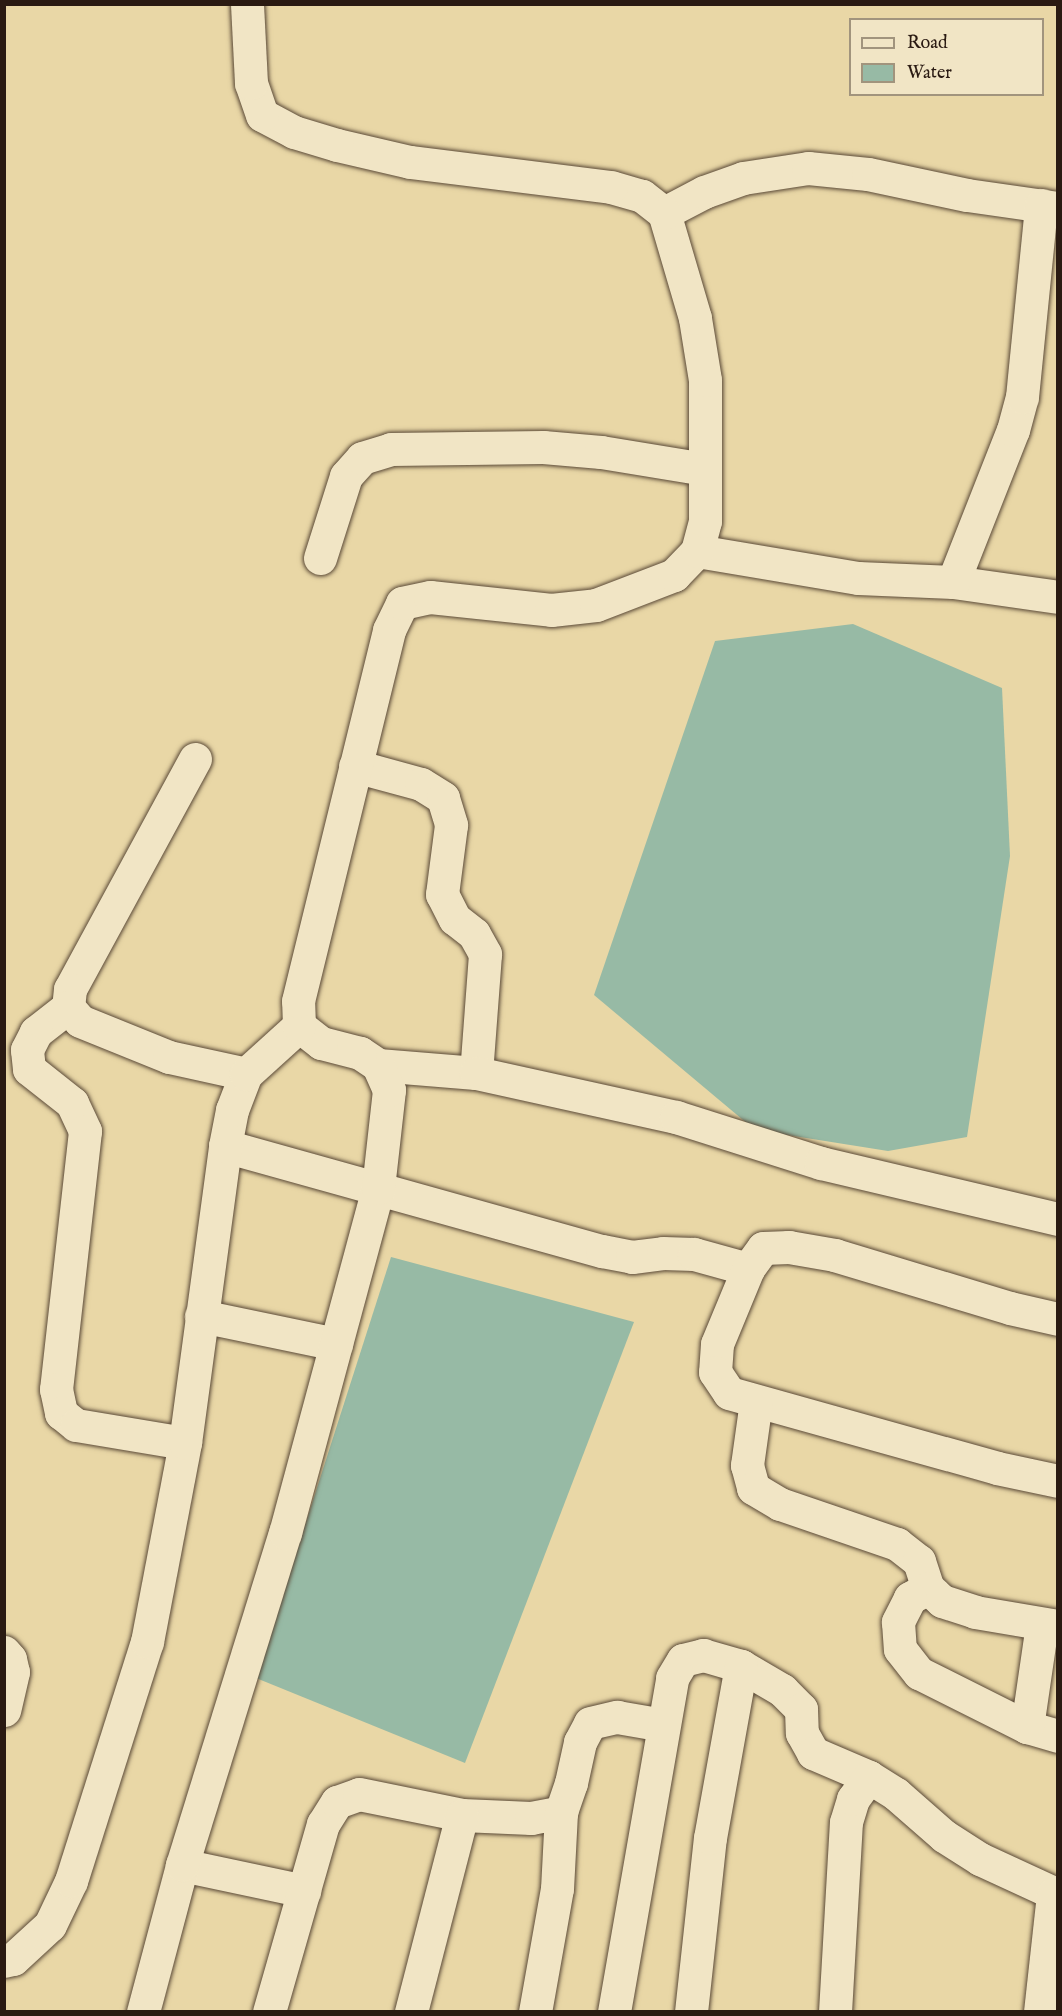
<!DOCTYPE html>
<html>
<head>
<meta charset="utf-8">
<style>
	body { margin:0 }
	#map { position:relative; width:1062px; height:2016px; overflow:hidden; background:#e9d7a6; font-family:"IM FELL English",serif }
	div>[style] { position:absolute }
	.water>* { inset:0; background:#97baa5 }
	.roads { filter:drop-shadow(0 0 2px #5a4937) drop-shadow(0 0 2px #5a4937) }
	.street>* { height:33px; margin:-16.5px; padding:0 16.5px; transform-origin:16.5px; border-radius:16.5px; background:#f1e5c5 }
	span { translate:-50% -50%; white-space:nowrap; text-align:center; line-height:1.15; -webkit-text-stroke:4.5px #f1e5c5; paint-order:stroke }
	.frame { position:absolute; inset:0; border:6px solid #2a1a12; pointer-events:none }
	.legend { position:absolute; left:849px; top:18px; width:195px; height:78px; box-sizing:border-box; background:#f1e5c5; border:2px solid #a1947d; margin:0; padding:8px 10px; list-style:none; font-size:18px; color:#2a1a12 }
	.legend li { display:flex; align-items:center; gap:12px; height:30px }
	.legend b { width:30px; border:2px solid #a1947d }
</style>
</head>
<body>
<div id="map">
	<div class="water">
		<i style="clip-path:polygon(853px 624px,1002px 688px,1010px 856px,967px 1137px,888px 1151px,755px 1130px,594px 995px,715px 641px)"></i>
		<i style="clip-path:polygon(391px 1257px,634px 1322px,465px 1763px,256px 1678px)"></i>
	</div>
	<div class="roads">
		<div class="street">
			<i style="left:664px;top:213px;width:45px;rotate:-27.7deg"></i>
			<i style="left:704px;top:192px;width:41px;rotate:-19.7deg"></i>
			<i style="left:743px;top:178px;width:66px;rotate:-8.7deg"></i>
			<i style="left:808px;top:168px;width:60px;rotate:5.7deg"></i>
			<i style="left:868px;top:174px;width:101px;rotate:12deg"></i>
			<i style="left:967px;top:195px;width:92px;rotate:8.1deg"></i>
			<i style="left:697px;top:551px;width:163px;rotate:9.5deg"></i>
			<i style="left:858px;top:578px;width:95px;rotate:2.4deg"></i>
			<i style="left:953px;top:582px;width:106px;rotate:8.1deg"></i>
			<i style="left:320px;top:558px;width:86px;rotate:-72.4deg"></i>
			<i style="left:346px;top:476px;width:24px;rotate:-48deg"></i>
			<i style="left:362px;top:458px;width:30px;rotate:-17deg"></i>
			<i style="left:391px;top:449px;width:152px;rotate:-0.8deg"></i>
			<i style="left:543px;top:447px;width:58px;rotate:4.9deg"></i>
			<i style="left:601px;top:452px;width:105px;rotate:9.3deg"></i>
			<i style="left:953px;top:582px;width:163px;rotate:-68.5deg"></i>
			<i style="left:1013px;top:430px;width:34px;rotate:-75deg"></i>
			<i style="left:1022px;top:397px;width:193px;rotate:-84.3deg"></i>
			<i style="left:195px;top:759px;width:262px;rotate:118.5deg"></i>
			<i style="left:70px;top:989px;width:18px;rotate:96deg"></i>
			<i style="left:68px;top:1007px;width:18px;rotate:49deg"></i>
			<i style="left:80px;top:1021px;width:96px;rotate:22deg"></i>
			<i style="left:169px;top:1057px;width:79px;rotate:12.4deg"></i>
			<i style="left:355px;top:766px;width:68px;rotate:15.3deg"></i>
			<i style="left:421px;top:784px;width:26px;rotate:32deg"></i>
			<i style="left:443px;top:798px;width:28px;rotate:73deg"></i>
			<i style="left:451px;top:825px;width:70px;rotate:97.4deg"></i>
			<i style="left:442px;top:894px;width:28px;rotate:63deg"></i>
			<i style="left:455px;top:919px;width:24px;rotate:38deg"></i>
			<i style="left:474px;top:934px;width:23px;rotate:61deg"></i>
			<i style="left:485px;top:954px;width:119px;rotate:94.3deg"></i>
			<i style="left:68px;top:1007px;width:41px;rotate:142deg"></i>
			<i style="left:36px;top:1032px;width:20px;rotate:117deg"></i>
			<i style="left:27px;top:1050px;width:19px;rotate:84deg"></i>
			<i style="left:29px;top:1069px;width:55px;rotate:38.3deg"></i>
			<i style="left:72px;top:1103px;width:31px;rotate:65deg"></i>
			<i style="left:85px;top:1131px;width:260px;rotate:96.4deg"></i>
			<i style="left:56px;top:1389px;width:25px;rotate:78deg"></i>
			<i style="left:61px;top:1413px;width:19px;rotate:39deg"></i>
			<i style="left:76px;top:1425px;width:110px;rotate:9.4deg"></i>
			<i style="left:378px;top:1065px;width:98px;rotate:4.7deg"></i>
			<i style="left:476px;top:1073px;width:205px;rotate:12.4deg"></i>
			<i style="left:676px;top:1117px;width:152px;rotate:17.6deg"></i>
			<i style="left:821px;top:1163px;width:244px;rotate:13.3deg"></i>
			<i style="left:225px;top:1146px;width:391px;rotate:15.6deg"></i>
			<i style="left:602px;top:1251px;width:31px;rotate:11deg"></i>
			<i style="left:632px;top:1257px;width:31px;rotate:-7deg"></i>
			<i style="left:663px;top:1253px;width:31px;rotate:2deg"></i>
			<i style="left:694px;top:1254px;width:56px;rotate:15.5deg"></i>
			<i style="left:201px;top:1316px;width:138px;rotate:11.7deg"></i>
			<i style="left:1058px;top:1319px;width:49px;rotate:-167.1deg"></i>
			<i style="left:1010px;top:1308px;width:183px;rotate:-163.2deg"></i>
			<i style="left:835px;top:1255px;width:47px;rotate:-170.1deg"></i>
			<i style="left:789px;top:1247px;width:26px;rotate:178deg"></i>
			<i style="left:763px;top:1248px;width:26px;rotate:126deg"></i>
			<i style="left:748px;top:1269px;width:81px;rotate:112.5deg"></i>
			<i style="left:717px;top:1344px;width:28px;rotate:94deg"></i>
			<i style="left:715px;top:1372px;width:25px;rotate:56deg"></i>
			<i style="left:729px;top:1393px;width:278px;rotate:15.6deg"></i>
			<i style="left:997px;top:1468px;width:62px;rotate:12deg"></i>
			<i style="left:756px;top:1401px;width:65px;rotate:98deg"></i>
			<i style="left:747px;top:1465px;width:24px;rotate:75deg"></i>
			<i style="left:753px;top:1488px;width:31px;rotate:31deg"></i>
			<i style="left:780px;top:1504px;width:124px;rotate:18.9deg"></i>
			<i style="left:897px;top:1544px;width:28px;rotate:38deg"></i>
			<i style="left:919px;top:1561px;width:28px;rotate:72deg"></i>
			<i style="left:928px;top:1588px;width:19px;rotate:43deg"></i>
			<i style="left:942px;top:1601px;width:35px;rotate:18deg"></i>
			<i style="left:975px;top:1612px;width:84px;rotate:9.6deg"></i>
			<i style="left:928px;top:1588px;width:21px;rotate:151deg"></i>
			<i style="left:910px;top:1598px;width:27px;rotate:117deg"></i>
			<i style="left:898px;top:1622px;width:27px;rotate:86deg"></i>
			<i style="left:900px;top:1649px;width:31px;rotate:52deg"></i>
			<i style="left:919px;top:1673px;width:121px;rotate:26.6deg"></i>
			<i style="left:1027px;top:1727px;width:32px;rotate:16deg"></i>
			<i style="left:4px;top:1652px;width:9px;rotate:49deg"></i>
			<i style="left:10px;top:1659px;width:13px;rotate:77deg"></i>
			<i style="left:13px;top:1672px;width:39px;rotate:103deg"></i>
			<i style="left:1027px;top:1727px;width:104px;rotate:-81.7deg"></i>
			<i style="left:182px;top:1865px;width:125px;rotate:12deg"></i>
			<i style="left:4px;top:1961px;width:9px;rotate:-13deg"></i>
			<i style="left:13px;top:1959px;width:50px;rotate:-42.6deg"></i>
			<i style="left:50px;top:1925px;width:49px;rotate:-64.5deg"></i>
			<i style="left:71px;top:1881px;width:251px;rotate:-72.4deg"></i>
			<i style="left:147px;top:1642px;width:203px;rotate:-79.2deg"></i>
			<i style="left:185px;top:1443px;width:300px;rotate:-82.3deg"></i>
			<i style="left:225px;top:1146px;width:37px;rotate:-79deg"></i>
			<i style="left:232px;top:1110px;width:39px;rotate:-69deg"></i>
			<i style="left:246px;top:1074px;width:72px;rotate:-42.2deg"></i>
			<i style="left:143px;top:2012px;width:152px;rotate:-75.1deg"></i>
			<i style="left:182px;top:1865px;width:348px;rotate:-72.8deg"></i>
			<i style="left:285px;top:1533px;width:357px;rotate:-74.9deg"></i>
			<i style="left:378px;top:1188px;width:99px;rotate:-83.6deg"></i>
			<i style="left:389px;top:1090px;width:27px;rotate:-114deg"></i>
			<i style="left:378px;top:1065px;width:22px;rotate:-146deg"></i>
			<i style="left:360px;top:1053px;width:40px;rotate:-165.6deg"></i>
			<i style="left:321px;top:1043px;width:28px;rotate:-142deg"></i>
			<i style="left:299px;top:1026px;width:25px;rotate:-92deg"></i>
			<i style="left:298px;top:1001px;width:382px;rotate:-76.2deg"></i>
			<i style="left:389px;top:630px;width:30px;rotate:-64deg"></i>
			<i style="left:402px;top:603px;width:29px;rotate:-12deg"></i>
			<i style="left:430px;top:597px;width:122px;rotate:6.1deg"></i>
			<i style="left:551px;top:610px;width:45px;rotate:-6.3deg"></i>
			<i style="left:596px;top:605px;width:84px;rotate:-21deg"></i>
			<i style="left:674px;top:575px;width:33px;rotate:-46deg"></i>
			<i style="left:697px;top:551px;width:31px;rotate:-75deg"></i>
			<i style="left:705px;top:521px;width:141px;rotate:-90deg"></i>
			<i style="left:705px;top:380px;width:63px;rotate:-99.2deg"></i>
			<i style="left:695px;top:318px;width:109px;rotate:-106.4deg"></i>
			<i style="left:664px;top:213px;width:28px;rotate:-142deg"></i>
			<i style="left:642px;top:196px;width:32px;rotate:-164deg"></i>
			<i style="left:611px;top:187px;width:203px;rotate:-172.9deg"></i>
			<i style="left:410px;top:162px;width:75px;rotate:-166.9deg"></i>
			<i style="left:337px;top:145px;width:45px;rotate:-163.2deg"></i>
			<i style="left:294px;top:132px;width:36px;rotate:-152deg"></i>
			<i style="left:262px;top:115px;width:34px;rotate:-109deg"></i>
			<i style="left:251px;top:83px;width:79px;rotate:-92.9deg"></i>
			<i style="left:269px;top:2012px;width:196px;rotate:-74deg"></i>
			<i style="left:323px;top:1824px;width:26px;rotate:-58deg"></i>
			<i style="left:337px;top:1802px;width:23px;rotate:-20deg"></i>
			<i style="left:359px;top:1794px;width:105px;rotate:11.5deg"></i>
			<i style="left:462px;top:1815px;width:69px;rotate:2.5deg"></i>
			<i style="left:531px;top:1818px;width:31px;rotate:-11deg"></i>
			<i style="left:561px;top:1812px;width:31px;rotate:-71deg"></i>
			<i style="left:571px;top:1783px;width:42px;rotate:-77.6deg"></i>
			<i style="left:580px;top:1742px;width:21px;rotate:-62deg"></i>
			<i style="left:590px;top:1723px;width:28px;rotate:-13deg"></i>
			<i style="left:617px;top:1717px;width:47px;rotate:9.9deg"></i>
			<i style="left:411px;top:2012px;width:203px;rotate:-75.5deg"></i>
			<i style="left:535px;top:2012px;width:125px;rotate:-79.9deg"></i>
			<i style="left:557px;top:1889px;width:77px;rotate:-87deg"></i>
			<i style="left:614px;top:2012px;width:339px;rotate:-80.1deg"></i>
			<i style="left:672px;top:1678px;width:21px;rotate:-59deg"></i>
			<i style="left:683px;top:1660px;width:21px;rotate:-14deg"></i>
			<i style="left:703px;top:1655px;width:40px;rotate:16deg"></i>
			<i style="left:741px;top:1666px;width:48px;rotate:30.3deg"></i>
			<i style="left:782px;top:1690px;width:27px;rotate:45deg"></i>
			<i style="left:801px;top:1709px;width:24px;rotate:88deg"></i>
			<i style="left:802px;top:1733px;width:23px;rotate:61deg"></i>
			<i style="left:813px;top:1753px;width:61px;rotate:23.2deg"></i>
			<i style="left:869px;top:1777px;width:32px;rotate:32deg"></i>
			<i style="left:896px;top:1794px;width:64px;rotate:41.2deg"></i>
			<i style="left:944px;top:1836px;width:43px;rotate:32.6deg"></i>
			<i style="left:980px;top:1859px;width:86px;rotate:24.8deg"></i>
			<i style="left:691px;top:2012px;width:175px;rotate:-83.8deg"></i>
			<i style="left:710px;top:1838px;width:175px;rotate:-79.8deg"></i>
			<i style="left:835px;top:2012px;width:190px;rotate:-86.7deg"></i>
			<i style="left:846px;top:1822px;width:24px;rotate:-73deg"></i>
			<i style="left:853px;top:1799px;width:27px;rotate:-54deg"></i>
			<i style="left:1040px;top:2012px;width:119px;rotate:-83.7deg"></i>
		</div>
	</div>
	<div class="frame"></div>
	<ul class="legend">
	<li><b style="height:8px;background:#f1e5c5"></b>Road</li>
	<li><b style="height:16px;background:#97baa5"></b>Water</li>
	</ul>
</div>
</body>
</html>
